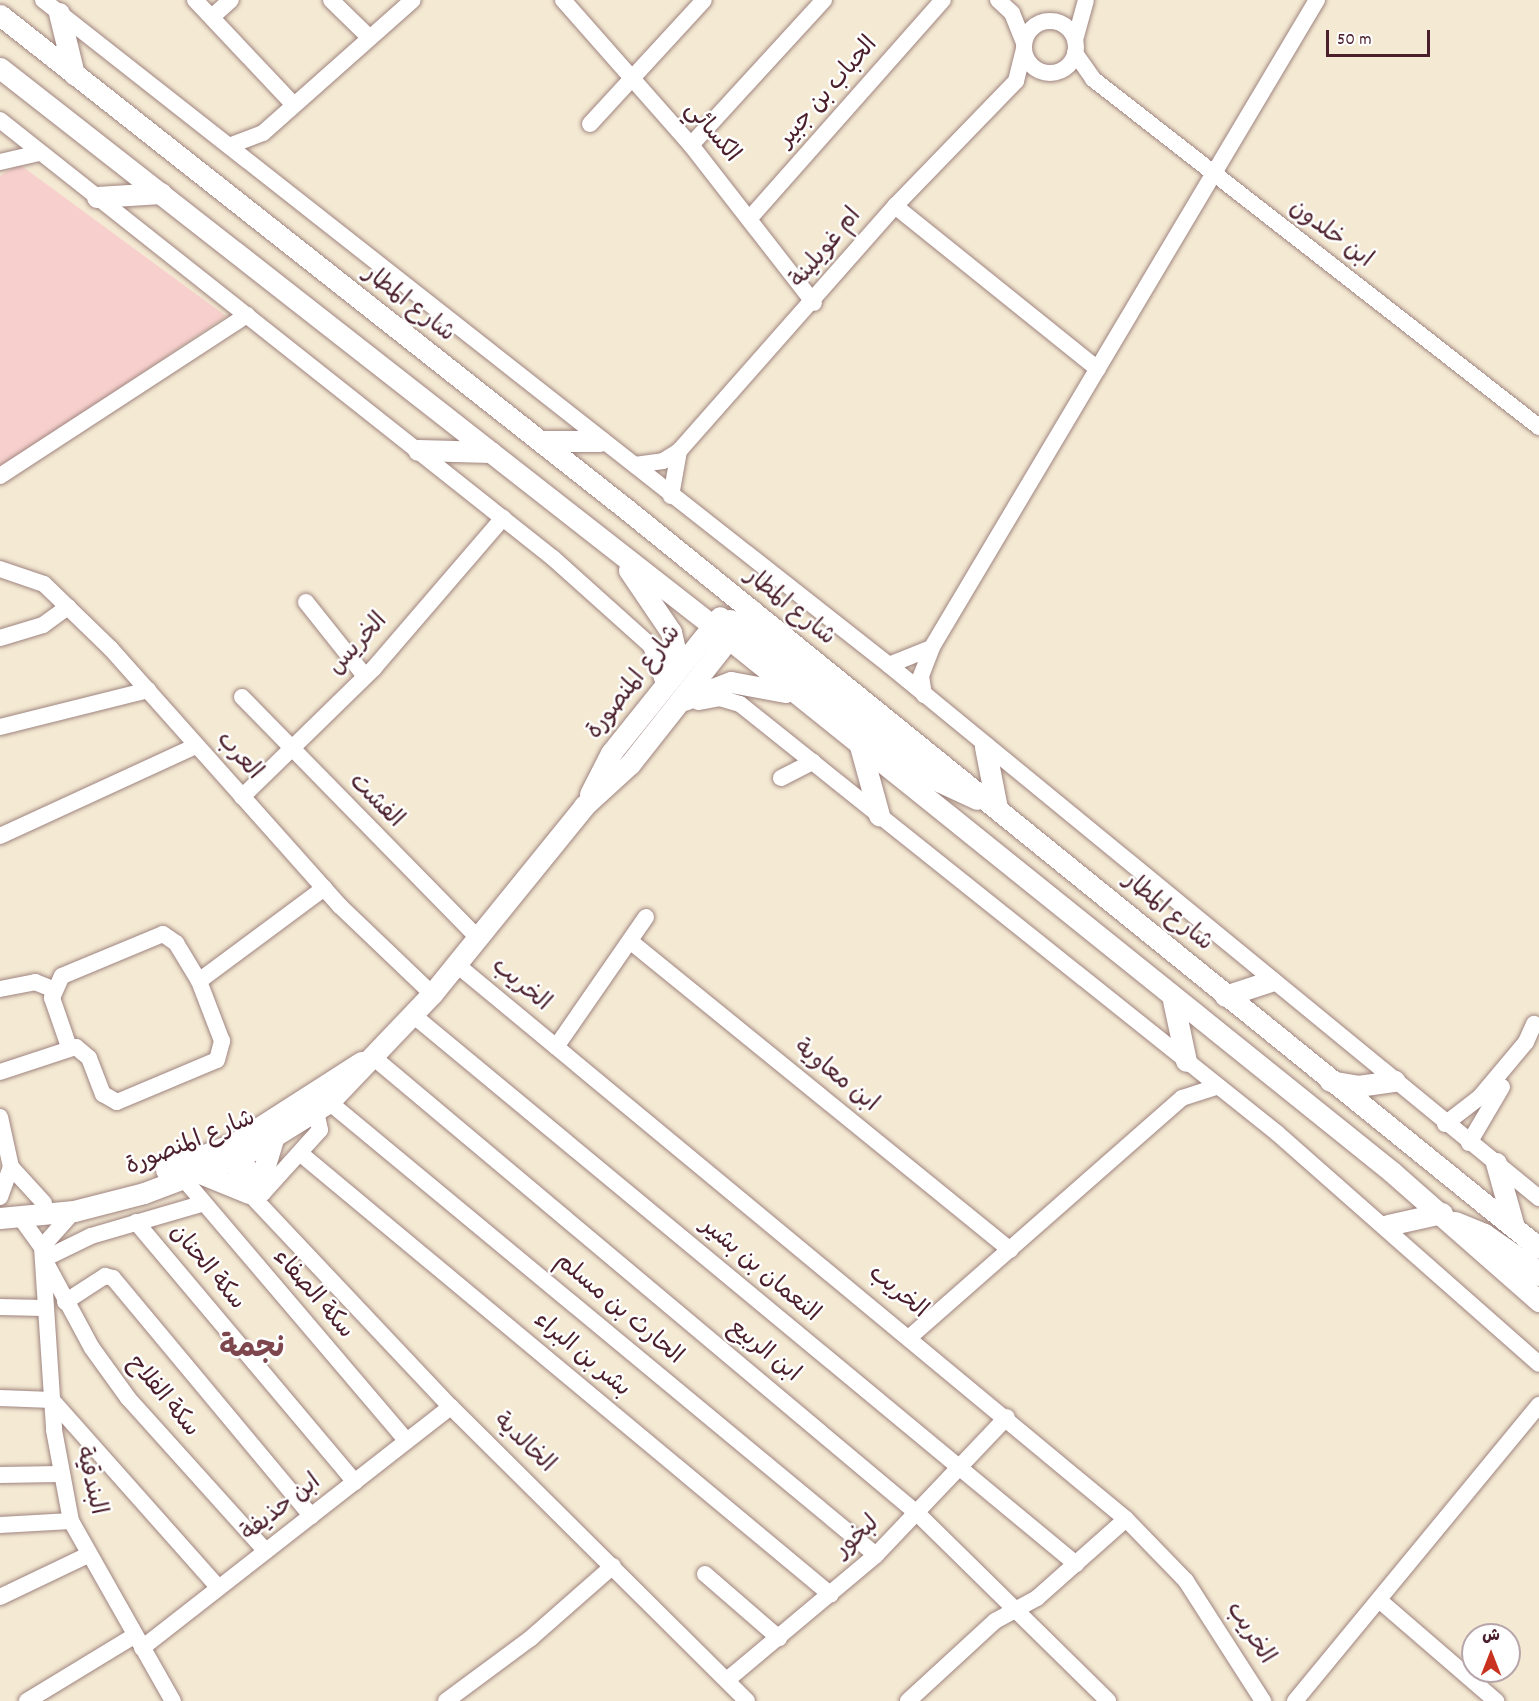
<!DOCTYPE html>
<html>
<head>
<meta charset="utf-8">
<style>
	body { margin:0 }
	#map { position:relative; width:1539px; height:1701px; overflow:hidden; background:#f4e9d3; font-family:Dekko,"Playpen Sans Arabic",sans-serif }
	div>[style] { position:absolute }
	.built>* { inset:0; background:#f7d0cd }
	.roads { filter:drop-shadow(0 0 2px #9f847f) drop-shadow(0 0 2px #9f847f) }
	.minor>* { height:16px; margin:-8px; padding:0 8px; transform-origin:8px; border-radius:8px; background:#fff }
	.minor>.ring { margin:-8px; padding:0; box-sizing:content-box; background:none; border:16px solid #fff; border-radius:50% }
	.major>* { height:21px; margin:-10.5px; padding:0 10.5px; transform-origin:10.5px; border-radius:10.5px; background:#fff }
	.highway>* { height:24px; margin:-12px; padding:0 12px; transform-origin:12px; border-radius:12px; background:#fff }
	span { translate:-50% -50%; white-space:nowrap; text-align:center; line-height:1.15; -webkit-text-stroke:5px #fff; paint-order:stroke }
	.street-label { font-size:24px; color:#4a1f2b }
	.district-label { font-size:30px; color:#7e474d; font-weight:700 }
	.north { position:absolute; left:1461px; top:1623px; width:60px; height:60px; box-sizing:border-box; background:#fff; border:2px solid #b7a5aa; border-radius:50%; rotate:0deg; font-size:16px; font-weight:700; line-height:24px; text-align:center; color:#4a1f2b }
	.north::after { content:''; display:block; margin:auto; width:21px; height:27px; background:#c8321e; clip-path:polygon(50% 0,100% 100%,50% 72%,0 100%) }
	.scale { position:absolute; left:1326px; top:30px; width:104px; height:27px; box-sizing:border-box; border:3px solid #4a1f2b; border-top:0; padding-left:8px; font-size:18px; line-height:21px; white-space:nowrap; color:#4a1f2b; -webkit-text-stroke:4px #fff; paint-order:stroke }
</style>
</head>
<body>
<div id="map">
	<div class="built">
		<i style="clip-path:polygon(19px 164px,226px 316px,0 469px,0 176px)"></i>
	</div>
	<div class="roads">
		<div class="minor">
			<i style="left:43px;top:0;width:1076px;rotate:38.17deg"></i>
			<i style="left:889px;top:665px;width:841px;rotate:39.35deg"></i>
			<i style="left:195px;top:0;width:144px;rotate:46.7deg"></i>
			<i style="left:331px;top:0;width:54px;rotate:44.3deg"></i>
			<i style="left:563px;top:0;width:193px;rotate:48.6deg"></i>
			<i style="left:691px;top:145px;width:200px;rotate:52.1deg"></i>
			<i style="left:998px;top:0;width:19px;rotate:43deg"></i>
			<i style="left:1012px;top:13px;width:32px;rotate:68deg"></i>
			<i style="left:213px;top:16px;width:24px;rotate:-42deg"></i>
			<i class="ring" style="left:1024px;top:21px;width:36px;height:36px"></i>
			<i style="left:1075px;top:40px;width:41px;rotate:-74.6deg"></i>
			<i style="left:1075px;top:53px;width:32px;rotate:55deg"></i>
			<i style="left:1093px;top:79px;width:566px;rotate:37.96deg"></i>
			<i style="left:0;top:120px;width:705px;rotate:38.38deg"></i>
			<i style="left:553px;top:558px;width:132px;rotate:41.9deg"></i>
			<i style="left:651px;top:646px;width:39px;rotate:71deg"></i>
			<i style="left:590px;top:124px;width:168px;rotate:-47.4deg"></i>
			<i style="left:691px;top:145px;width:197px;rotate:-47.5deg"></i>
			<i style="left:229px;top:146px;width:36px;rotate:-21deg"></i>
			<i style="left:263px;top:133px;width:200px;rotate:-41.6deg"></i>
			<i style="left:0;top:162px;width:39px;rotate:-13deg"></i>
			<i style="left:895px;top:206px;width:260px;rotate:38.8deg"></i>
			<i style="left:750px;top:218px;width:291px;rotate:-48.5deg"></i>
			<i style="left:635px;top:465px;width:28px;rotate:-8deg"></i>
			<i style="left:663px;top:461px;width:19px;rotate:-32deg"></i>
			<i style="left:679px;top:451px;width:327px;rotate:-48.6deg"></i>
			<i style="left:895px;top:206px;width:174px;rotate:-45.9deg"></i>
			<i style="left:1016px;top:81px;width:33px;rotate:-76deg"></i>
			<i style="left:0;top:476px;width:295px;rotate:-33.1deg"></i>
			<i style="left:671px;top:496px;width:46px;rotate:-79.9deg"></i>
			<i style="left:0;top:569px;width:46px;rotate:18.8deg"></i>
			<i style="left:44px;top:584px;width:93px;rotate:44.1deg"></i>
			<i style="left:111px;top:649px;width:344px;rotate:48.3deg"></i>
			<i style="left:340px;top:906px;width:127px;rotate:43.7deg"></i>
			<i style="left:306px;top:602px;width:93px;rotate:51.5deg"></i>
			<i style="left:0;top:638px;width:45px;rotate:-16.8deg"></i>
			<i style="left:43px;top:625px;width:31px;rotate:-36deg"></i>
			<i style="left:889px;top:665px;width:45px;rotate:-22deg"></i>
			<i style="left:924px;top:695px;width:19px;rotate:-99deg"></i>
			<i style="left:921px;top:676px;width:31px;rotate:-69deg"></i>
			<i style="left:932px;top:647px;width:753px;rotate:-59.25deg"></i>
			<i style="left:242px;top:697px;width:337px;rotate:45.6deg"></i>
			<i style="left:698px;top:702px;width:22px;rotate:-10deg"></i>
			<i style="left:720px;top:698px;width:21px;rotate:17deg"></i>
			<i style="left:740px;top:704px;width:687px;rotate:38.62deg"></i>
			<i style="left:1277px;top:1133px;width:349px;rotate:41.4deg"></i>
			<i style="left:0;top:727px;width:153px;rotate:-14deg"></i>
			<i style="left:781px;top:778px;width:36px;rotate:-27deg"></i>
			<i style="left:242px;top:797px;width:185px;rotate:-44.3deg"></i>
			<i style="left:374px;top:668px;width:198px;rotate:-49.3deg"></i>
			<i style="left:0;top:836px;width:216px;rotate:-24.7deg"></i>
			<i style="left:630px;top:941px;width:490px;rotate:39.1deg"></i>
			<i style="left:456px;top:964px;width:870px;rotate:39.64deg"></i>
			<i style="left:1126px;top:1519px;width:86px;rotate:45.9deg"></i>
			<i style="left:1186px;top:1581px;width:143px;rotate:57.3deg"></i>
			<i style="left:0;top:989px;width:36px;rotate:-11deg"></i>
			<i style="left:35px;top:982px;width:18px;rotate:22deg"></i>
			<i style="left:413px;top:1015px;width:861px;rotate:39.63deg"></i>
			<i style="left:69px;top:1047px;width:52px;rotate:-109.1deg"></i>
			<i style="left:52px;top:998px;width:24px;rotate:-66deg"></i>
			<i style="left:62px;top:976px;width:109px;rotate:-22.6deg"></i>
			<i style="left:163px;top:934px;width:16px;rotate:35deg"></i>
			<i style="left:176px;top:943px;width:44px;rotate:58.8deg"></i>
			<i style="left:556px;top:1047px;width:158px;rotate:-55.3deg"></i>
			<i style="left:373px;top:1057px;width:713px;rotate:39.99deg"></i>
			<i style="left:919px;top:1515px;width:265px;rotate:44.5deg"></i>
			<i style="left:0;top:1072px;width:80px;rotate:-18.2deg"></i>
			<i style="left:76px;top:1047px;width:17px;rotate:40deg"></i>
			<i style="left:89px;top:1058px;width:39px;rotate:69deg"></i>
			<i style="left:103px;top:1094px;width:16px;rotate:30deg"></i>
			<i style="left:117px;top:1102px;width:108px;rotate:-22.8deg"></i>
			<i style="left:217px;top:1060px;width:20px;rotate:-75deg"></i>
			<i style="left:222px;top:1041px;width:64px;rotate:-111deg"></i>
			<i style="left:199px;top:981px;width:156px;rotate:-36.6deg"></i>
			<i style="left:329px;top:1102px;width:710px;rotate:39.63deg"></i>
			<i style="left:0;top:1117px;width:51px;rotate:77.6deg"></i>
			<i style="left:11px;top:1167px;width:49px;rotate:47.5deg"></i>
			<i style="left:1445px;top:1124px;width:44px;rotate:-37.6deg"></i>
			<i style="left:1480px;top:1097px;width:72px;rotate:-50.1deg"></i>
			<i style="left:1526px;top:1042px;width:20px;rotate:-66deg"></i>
			<i style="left:1469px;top:1143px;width:65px;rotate:-59.5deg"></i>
			<i style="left:237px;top:1147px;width:53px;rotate:60.5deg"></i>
			<i style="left:224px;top:1151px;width:49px;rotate:59.2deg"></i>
			<i style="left:249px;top:1193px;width:294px;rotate:46.7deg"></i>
			<i style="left:451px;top:1407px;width:417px;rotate:44.8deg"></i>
			<i style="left:301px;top:1154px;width:689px;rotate:39.76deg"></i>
			<i style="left:183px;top:1178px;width:345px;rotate:49.6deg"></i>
			<i style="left:263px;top:1193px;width:85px;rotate:-47.9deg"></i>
			<i style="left:320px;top:1130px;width:19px;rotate:-102deg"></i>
			<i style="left:0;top:1197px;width:32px;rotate:-70deg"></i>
			<i style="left:201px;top:1204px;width:115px;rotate:163.8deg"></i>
			<i style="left:91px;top:1236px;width:52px;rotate:153.9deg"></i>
			<i style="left:44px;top:1259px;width:101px;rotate:61.7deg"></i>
			<i style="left:92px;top:1348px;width:62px;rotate:54.2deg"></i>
			<i style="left:128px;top:1398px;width:206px;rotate:48deg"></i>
			<i style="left:20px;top:1217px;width:37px;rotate:54deg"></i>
			<i style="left:42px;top:1247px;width:183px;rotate:86.2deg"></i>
			<i style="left:54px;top:1430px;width:93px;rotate:79.4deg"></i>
			<i style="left:71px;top:1521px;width:207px;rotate:60.5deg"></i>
			<i style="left:136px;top:1222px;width:340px;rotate:49.9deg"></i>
			<i style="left:42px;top:1247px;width:48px;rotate:-48.4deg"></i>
			<i style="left:65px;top:1302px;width:48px;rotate:-33deg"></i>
			<i style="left:105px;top:1276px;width:8px;rotate:14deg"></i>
			<i style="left:113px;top:1278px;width:310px;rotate:50.2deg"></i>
			<i style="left:0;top:1307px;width:43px;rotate:1.3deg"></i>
			<i style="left:911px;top:1336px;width:361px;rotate:-41.3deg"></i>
			<i style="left:1182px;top:1098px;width:36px;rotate:-18deg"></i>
			<i style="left:0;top:1398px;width:52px;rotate:2.2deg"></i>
			<i style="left:52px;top:1400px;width:251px;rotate:48.4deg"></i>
			<i style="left:0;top:1475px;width:59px;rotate:-1deg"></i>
			<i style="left:0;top:1525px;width:71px;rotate:-3.2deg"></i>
			<i style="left:705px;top:1574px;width:98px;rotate:40.9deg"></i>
			<i style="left:0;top:1597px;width:98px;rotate:-25.5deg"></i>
			<i style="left:1379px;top:1600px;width:155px;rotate:40.8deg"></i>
			<i style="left:142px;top:1648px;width:392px;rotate:-38deg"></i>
			<i style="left:727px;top:1680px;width:194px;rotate:-40deg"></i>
			<i style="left:876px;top:1555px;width:190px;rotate:-46.5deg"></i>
			<i style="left:27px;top:1701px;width:125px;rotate:-31.3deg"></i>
			<i style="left:446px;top:1701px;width:106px;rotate:-36.5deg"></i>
			<i style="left:531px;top:1638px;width:109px;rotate:-41.3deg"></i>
			<i style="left:908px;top:1701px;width:118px;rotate:-42.6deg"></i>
			<i style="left:995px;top:1621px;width:48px;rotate:-28.7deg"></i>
			<i style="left:1037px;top:1598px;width:119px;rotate:-41.6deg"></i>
			<i style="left:1295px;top:1701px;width:384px;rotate:-50.5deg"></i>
		</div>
		<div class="major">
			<i style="left:59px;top:13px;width:63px;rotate:76.2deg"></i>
			<i style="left:0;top:15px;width:796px;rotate:38.27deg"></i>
			<i style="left:625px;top:508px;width:1176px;rotate:38.99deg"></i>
			<i style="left:0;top:68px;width:905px;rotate:38.05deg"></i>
			<i style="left:713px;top:626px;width:871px;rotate:38.8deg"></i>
			<i style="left:1392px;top:1172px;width:196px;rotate:41.3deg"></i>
			<i style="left:97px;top:197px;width:64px;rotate:-3.6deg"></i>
			<i style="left:542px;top:441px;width:58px"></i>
			<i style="left:418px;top:450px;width:73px;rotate:1.6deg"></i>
			<i style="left:629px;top:570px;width:75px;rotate:55.9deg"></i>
			<i style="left:671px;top:632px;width:18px;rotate:77deg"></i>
			<i style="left:675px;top:650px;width:25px;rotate:106deg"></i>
			<i style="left:730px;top:620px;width:259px;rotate:37.9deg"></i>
			<i style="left:934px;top:779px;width:47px;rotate:24.9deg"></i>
			<i style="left:684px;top:700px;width:50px;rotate:-21deg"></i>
			<i style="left:731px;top:682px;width:55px;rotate:10.5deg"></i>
			<i style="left:860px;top:746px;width:72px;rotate:74.6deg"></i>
			<i style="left:985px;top:747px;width:62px;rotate:78.9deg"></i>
			<i style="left:590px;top:794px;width:46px;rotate:-62.9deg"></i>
			<i style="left:611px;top:753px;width:174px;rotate:-51.3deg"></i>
			<i style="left:1225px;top:996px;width:48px;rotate:-18.1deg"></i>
			<i style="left:1173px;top:1000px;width:62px;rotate:78deg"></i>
			<i style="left:1330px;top:1081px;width:28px;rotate:10deg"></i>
			<i style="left:1358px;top:1086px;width:37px;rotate:-8deg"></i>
			<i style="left:1496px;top:1163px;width:66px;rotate:74.3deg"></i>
			<i style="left:166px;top:1170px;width:74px;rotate:-21.4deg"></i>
			<i style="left:235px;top:1143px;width:150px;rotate:-32.7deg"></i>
			<i style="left:200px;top:1173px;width:53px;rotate:22.2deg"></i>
			<i style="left:259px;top:1185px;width:48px;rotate:-73.1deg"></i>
			<i style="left:0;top:1218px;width:74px;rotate:-5.4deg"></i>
			<i style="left:74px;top:1211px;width:72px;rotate:-14.4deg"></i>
			<i style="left:144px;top:1193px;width:105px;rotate:-20.7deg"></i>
			<i style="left:242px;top:1156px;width:102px;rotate:-31.8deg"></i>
			<i style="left:329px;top:1102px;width:149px;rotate:-46.4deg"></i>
			<i style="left:432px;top:994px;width:242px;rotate:-51deg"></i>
			<i style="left:584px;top:806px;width:62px;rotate:-42.4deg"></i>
			<i style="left:630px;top:764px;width:196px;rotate:-51.8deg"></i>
			<i style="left:1388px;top:1225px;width:55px;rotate:-12.5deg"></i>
		</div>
		<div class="highway">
			<i style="left:1455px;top:1224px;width:31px;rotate:22deg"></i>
			<i style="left:1484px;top:1236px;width:67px;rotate:34.6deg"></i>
		</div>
	</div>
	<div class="street-label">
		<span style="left:829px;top:93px;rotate:-49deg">الحباب بن جبير</span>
		<span style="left:711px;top:133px;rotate:50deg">الكسائي</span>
		<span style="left:1330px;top:235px;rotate:37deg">ابن خلدون</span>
		<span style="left:827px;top:249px;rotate:-50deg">ام غويلينة</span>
		<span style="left:408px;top:305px;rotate:38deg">شارع المطار</span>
		<span style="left:789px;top:608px;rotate:39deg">شارع المطار</span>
		<span style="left:359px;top:645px;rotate:-47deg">الخريس</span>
		<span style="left:635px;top:683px;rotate:-52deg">شارع المنصورة</span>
		<span style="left:238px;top:757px;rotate:48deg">العرب</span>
		<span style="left:375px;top:802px;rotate:45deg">الفشت</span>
		<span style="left:1167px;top:913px;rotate:40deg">شارع المطار</span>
		<span style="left:520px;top:986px;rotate:40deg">الخريب</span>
		<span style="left:835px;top:1077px;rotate:39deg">ابن معاوية</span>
		<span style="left:191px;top:1144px;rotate:-22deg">شارع المنصورة</span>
		<span style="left:206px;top:1268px;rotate:50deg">سكة الحنان</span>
		<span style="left:759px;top:1271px;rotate:40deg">النعمان بن بشير</span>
		<span style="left:897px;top:1293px;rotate:40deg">الخريب</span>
		<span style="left:312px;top:1295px;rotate:49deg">سكة الصفاء</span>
		<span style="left:618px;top:1310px;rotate:40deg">الحارث بن مسلم</span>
		<span style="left:763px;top:1352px;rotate:39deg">ابن الربيع</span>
		<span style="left:581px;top:1356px;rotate:40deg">بشر بن البراء</span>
		<span style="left:162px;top:1397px;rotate:50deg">سكة الفلاح</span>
		<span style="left:523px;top:1444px;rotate:44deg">الخالدية</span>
		<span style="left:89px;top:1481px;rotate:77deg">البندقية</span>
		<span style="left:282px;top:1509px;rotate:-38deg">ابن حذيفة</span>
		<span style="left:858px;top:1538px;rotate:-42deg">لبخور</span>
		<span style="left:1249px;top:1634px;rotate:57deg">الخريب</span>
	</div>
	<div class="district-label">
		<span style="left:252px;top:1351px">نجمة</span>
	</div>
	<div class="north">ش</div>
	<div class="scale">50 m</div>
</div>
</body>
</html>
